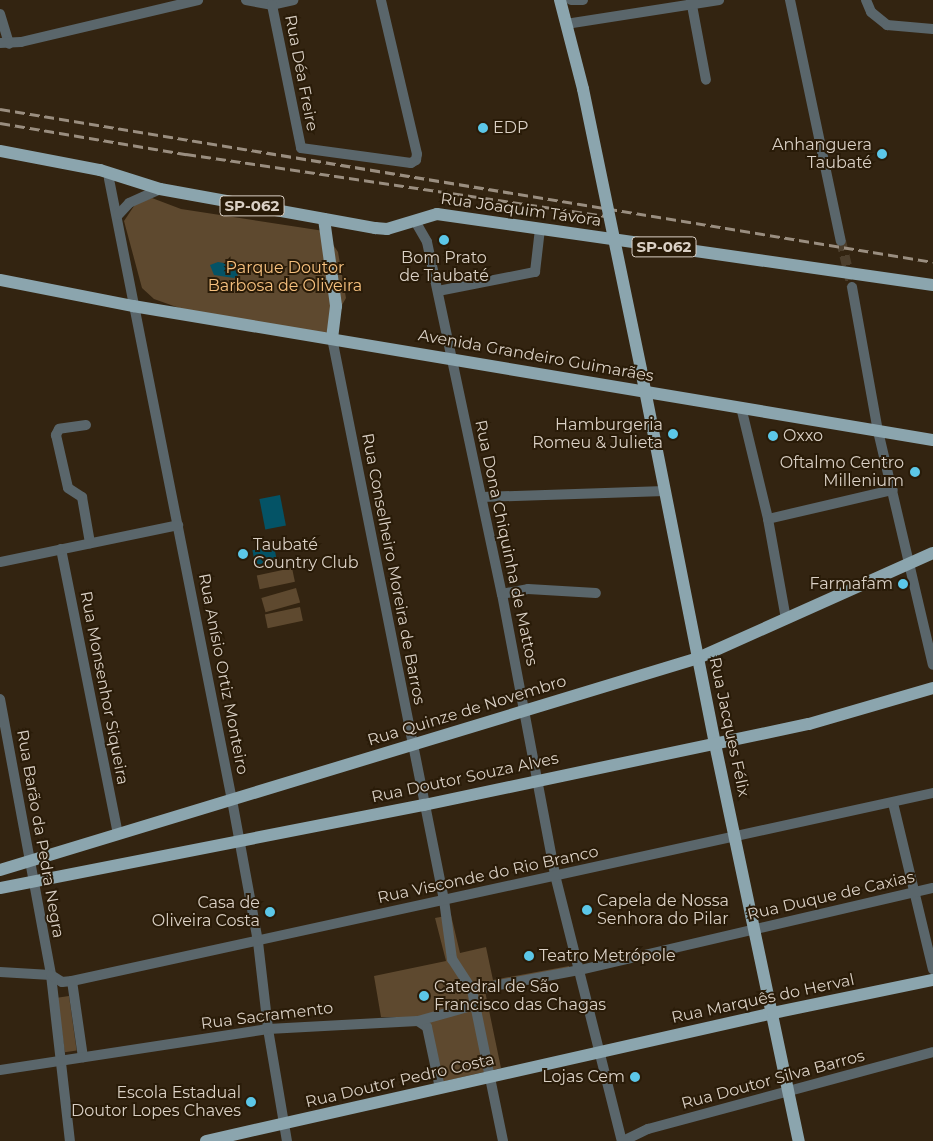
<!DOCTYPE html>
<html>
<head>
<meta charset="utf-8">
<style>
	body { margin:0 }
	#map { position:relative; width:933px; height:1141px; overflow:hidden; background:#332411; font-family:Montserrat,sans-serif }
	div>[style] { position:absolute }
	.green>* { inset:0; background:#5e492f; transform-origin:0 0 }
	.water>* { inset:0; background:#045366; transform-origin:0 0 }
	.minor-tunnel>* { height:10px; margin-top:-5px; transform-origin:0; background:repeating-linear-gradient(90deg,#4c3e2c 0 10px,transparent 0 15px) }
	.minor>* { height:10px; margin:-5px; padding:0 5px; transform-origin:5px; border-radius:5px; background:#5a666b }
	.major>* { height:12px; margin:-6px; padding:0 6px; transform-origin:6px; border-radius:6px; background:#8ba5ae }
	.rail>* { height:2.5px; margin-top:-1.25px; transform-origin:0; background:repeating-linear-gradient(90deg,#9a8e80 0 10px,transparent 0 15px) }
	.major-bridge>* { height:12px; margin:-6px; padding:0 6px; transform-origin:6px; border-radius:6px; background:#8ba5ae }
	.dots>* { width:14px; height:14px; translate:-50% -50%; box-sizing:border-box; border:2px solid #291b08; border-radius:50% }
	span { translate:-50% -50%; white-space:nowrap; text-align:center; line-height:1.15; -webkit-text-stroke:4px #291b08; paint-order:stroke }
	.shield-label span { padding:1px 4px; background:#291b08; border:1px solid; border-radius:4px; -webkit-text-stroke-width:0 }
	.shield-label { font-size:15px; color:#dad0c5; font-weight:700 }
	.street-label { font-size:16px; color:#dad0c5 }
	.poi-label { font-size:16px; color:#dad0c5 }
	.left { translate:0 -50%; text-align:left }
	.right { translate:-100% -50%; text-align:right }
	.park-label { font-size:16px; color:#f7c17f }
</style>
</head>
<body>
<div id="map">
	<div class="green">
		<i style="clip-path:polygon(152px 198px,181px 209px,324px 231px,338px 252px,346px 298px,327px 332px,325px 335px,185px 310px,154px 299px,142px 288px,124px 221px,136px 203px)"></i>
		<i style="left:292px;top:568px;width:14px;height:36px;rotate:78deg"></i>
		<i style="left:296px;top:588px;width:15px;height:36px;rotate:74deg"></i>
		<i style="left:300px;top:607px;width:14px;height:36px;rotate:78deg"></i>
		<i style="clip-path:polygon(451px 915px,460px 953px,486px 947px,493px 980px,569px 966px,571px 976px,485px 991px,501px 1068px,441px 1082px,422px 1017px,381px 1017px,374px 976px,446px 961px,435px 918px)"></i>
		<i style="left:69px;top:996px;width:55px;height:12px;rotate:82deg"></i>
	</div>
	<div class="water">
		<i style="clip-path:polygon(218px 262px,235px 265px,238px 275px,234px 278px,214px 275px,210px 265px)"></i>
		<i style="left:280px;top:495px;width:31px;height:21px;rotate:79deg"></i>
		<i style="left:274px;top:546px;width:15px;height:22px;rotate:79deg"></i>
	</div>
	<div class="minor-tunnel">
		<i style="left:841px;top:241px;width:47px;rotate:76.6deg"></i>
	</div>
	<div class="minor">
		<i style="left:246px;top:0;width:26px;rotate:11deg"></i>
		<i style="left:272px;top:5px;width:22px;rotate:-13deg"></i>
		<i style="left:571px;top:0;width:12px"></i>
		<i style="left:691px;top:0;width:81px;rotate:79.4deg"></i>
		<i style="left:790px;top:0;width:246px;rotate:78.1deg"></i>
		<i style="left:866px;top:0;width:13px;rotate:67deg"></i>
		<i style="left:871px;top:12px;width:21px;rotate:39deg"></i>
		<i style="left:887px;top:25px;width:46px;rotate:5deg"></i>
		<i style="left:272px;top:5px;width:146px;rotate:78.5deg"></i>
		<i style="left:301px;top:148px;width:111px;rotate:7.8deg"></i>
		<i style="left:411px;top:163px;width:6px;rotate:-31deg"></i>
		<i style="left:416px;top:160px;width:6px;rotate:-81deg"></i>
		<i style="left:417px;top:154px;width:158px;rotate:-103.2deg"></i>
		<i style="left:0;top:14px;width:31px;rotate:73deg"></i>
		<i style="left:566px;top:24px;width:155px;rotate:-8.9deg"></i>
		<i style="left:0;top:43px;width:21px;rotate:-3deg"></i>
		<i style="left:21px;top:42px;width:182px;rotate:-13.3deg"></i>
		<i style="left:109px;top:179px;width:633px;rotate:78.8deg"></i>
		<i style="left:232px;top:800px;width:144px;rotate:79.6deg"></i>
		<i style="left:258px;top:942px;width:88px;rotate:83.4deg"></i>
		<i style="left:268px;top:1029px;width:114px;rotate:80.4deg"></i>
		<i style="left:118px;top:215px;width:16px;rotate:-47deg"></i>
		<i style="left:129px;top:203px;width:34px;rotate:-24deg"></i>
		<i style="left:415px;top:221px;width:24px;rotate:60deg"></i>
		<i style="left:427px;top:242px;width:360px;rotate:78deg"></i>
		<i style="left:502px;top:594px;width:286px;rotate:79.3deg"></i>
		<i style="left:555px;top:875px;width:274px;rotate:75.9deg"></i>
		<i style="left:852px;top:287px;width:146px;rotate:79.8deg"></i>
		<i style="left:878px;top:431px;width:240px;rotate:76.8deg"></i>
		<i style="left:438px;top:291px;width:99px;rotate:-11.1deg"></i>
		<i style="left:535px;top:272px;width:43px;rotate:-83.4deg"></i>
		<i style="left:332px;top:338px;width:573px;rotate:78.73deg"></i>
		<i style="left:444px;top:900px;width:60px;rotate:82.3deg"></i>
		<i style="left:452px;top:959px;width:37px;rotate:57deg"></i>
		<i style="left:472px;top:990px;width:154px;rotate:78.4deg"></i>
		<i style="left:741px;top:407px;width:115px;rotate:76.4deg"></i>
		<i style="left:768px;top:519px;width:102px;rotate:79.8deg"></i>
		<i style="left:86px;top:425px;width:27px;rotate:172deg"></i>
		<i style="left:59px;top:429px;width:7px;rotate:117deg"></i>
		<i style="left:56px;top:435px;width:54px;rotate:77.2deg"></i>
		<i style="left:68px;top:488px;width:17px;rotate:33deg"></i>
		<i style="left:82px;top:497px;width:47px;rotate:80.1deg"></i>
		<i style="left:482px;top:497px;width:183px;rotate:-1.9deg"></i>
		<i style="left:768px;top:519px;width:128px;rotate:-13.1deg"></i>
		<i style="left:61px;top:549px;width:290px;rotate:78.7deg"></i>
		<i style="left:0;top:562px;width:182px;rotate:-11.7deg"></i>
		<i style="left:502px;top:594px;width:26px;rotate:-11deg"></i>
		<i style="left:528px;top:589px;width:68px;rotate:3.4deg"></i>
		<i style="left:0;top:699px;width:281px;rotate:79.5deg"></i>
		<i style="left:51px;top:975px;width:167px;rotate:83.5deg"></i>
		<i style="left:893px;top:803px;width:171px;rotate:76.5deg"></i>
		<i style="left:0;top:972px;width:51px;rotate:3.4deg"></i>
		<i style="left:51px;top:975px;width:13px;rotate:32deg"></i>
		<i style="left:62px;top:982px;width:10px;rotate:-6deg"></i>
		<i style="left:72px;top:981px;width:881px;rotate:-12.32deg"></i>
		<i style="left:72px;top:981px;width:77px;rotate:81.8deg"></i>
		<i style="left:472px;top:990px;width:110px;rotate:-10.5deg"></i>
		<i style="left:580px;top:970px;width:362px;rotate:-13.1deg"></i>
		<i style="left:418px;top:1021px;width:11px;rotate:34deg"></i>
		<i style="left:427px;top:1027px;width:62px;rotate:78deg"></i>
		<i style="left:0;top:1070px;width:271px;rotate:-8.7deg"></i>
		<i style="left:268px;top:1029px;width:150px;rotate:-3.1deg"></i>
		<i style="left:418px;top:1021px;width:59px;rotate:-15.7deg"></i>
		<i style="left:623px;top:1141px;width:28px;rotate:-26deg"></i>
		<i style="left:648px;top:1129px;width:295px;rotate:-15.1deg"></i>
	</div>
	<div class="major">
		<i style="left:560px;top:0;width:92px;rotate:75.5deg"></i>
		<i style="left:0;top:151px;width:102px;rotate:10.8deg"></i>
		<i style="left:100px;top:170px;width:63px;rotate:17.6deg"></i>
		<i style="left:160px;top:189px;width:219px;rotate:10.3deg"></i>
		<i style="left:375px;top:228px;width:12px;rotate:5deg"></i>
		<i style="left:387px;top:229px;width:52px;rotate:-16.7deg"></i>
		<i style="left:437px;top:214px;width:501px;rotate:8.15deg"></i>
		<i style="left:324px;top:219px;width:88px;rotate:82.1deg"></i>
		<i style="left:336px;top:306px;width:32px;rotate:97deg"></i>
		<i style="left:0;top:280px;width:136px;rotate:11.1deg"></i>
		<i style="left:133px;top:306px;width:811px;rotate:9.51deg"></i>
		<i style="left:641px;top:370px;width:381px;rotate:78.8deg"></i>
		<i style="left:715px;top:744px;width:406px;rotate:78.1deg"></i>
		<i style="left:0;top:870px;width:729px;rotate:-16.89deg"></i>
		<i style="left:698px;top:658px;width:257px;rotate:-24.1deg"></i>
		<i style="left:0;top:888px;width:432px;rotate:-11.1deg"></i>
		<i style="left:424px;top:805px;width:393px;rotate:-11.9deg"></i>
		<i style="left:809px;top:724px;width:129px;rotate:-16.2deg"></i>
		<i style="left:206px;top:1141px;width:581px;rotate:-12.72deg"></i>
		<i style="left:773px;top:1013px;width:163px;rotate:-11.7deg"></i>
	</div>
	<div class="rail">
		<i style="left:0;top:109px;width:945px;rotate:9.31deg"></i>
		<i style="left:0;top:123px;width:189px;rotate:9.5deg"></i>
		<i style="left:186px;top:154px;width:424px;rotate:8.4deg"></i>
	</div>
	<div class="major-bridge">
		<i style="left:583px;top:89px;width:287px;rotate:78.3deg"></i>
	</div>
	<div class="dots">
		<i style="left:483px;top:128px;background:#5cc7e8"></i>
		<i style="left:882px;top:154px;background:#5cc7e8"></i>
		<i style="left:444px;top:240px;background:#5cc7e8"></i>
		<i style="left:673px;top:434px;background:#5cc7e8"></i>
		<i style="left:773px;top:436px;background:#5cc7e8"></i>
		<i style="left:915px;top:472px;background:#5cc7e8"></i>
		<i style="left:243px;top:554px;background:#5cc7e8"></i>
		<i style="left:903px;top:584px;background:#5cc7e8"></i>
		<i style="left:587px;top:910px;background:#5cc7e8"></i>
		<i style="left:270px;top:912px;background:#5cc7e8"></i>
		<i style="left:529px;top:956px;background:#5cc7e8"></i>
		<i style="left:424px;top:996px;background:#5cc7e8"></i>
		<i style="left:635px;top:1077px;background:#5cc7e8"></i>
		<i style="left:251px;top:1102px;background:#5cc7e8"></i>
	</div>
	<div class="shield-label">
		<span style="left:252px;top:206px">SP-062</span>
		<span style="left:664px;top:247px">SP-062</span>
	</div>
	<div class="street-label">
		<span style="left:301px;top:73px;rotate:79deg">Rua Déa Freire</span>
		<span style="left:521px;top:210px;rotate:8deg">Rua Joaquim Távora</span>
		<span style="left:536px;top:356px;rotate:10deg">Avenida Grandeiro Guimarães</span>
		<span style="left:506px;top:543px;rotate:78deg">Rua Dona Chiquinha de Mattos</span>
		<span style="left:393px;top:569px;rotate:79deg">Rua Conselheiro Moreira de Barros</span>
		<span style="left:223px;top:674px;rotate:79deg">Rua Anísio Ortiz Monteiro</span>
		<span style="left:104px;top:688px;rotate:79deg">Rua Monsenhor Siqueira</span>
		<span style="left:467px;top:711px;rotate:-17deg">Rua Quinze de Novembro</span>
		<span style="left:729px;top:727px;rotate:78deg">Rua Jacques Félix</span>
		<span style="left:465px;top:778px;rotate:-12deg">Rua Doutor Souza Alves</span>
		<span style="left:40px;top:834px;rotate:80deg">Rua Barão da Pedra Negra</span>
		<span style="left:488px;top:875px;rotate:-12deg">Rua Visconde do Rio Branco</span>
		<span style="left:831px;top:896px;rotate:-13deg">Rua Duque de Caxias</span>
		<span style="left:763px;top:999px;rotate:-12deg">Rua Marquês do Herval</span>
		<span style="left:267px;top:1016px;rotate:-7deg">Rua Sacramento</span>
		<span style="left:773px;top:1080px;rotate:-15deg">Rua Doutor Silva Barros</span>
		<span style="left:400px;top:1081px;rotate:-13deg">Rua Doutor Pedro Costa</span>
	</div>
	<div class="poi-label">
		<span class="left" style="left:493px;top:128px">EDP</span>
		<span class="right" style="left:872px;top:154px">Anhanguera<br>Taubaté</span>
		<span style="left:444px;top:267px">Bom Prato<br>de Taubaté</span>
		<span class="right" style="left:663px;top:434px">Hamburgeria<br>Romeu &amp; Julieta</span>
		<span class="left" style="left:783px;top:436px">Oxxo</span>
		<span class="right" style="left:904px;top:472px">Oftalmo Centro<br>Millenium</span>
		<span class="left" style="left:253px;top:554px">Taubaté<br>Country Club</span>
		<span class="right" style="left:893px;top:584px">Farmafam</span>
		<span class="left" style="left:597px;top:910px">Capela de Nossa<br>Senhora do Pilar</span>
		<span class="right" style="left:260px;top:912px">Casa de<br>Oliveira Costa</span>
		<span class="left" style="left:539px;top:956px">Teatro Metrópole</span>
		<span class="left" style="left:434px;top:996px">Catedral de São<br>Francisco das Chagas</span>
		<span class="right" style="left:625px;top:1077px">Lojas Cem</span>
		<span class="right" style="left:241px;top:1102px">Escola Estadual<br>Doutor Lopes Chaves</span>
	</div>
	<div class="park-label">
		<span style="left:285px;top:277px">Parque Doutor<br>Barbosa de Oliveira</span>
	</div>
</div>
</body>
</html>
